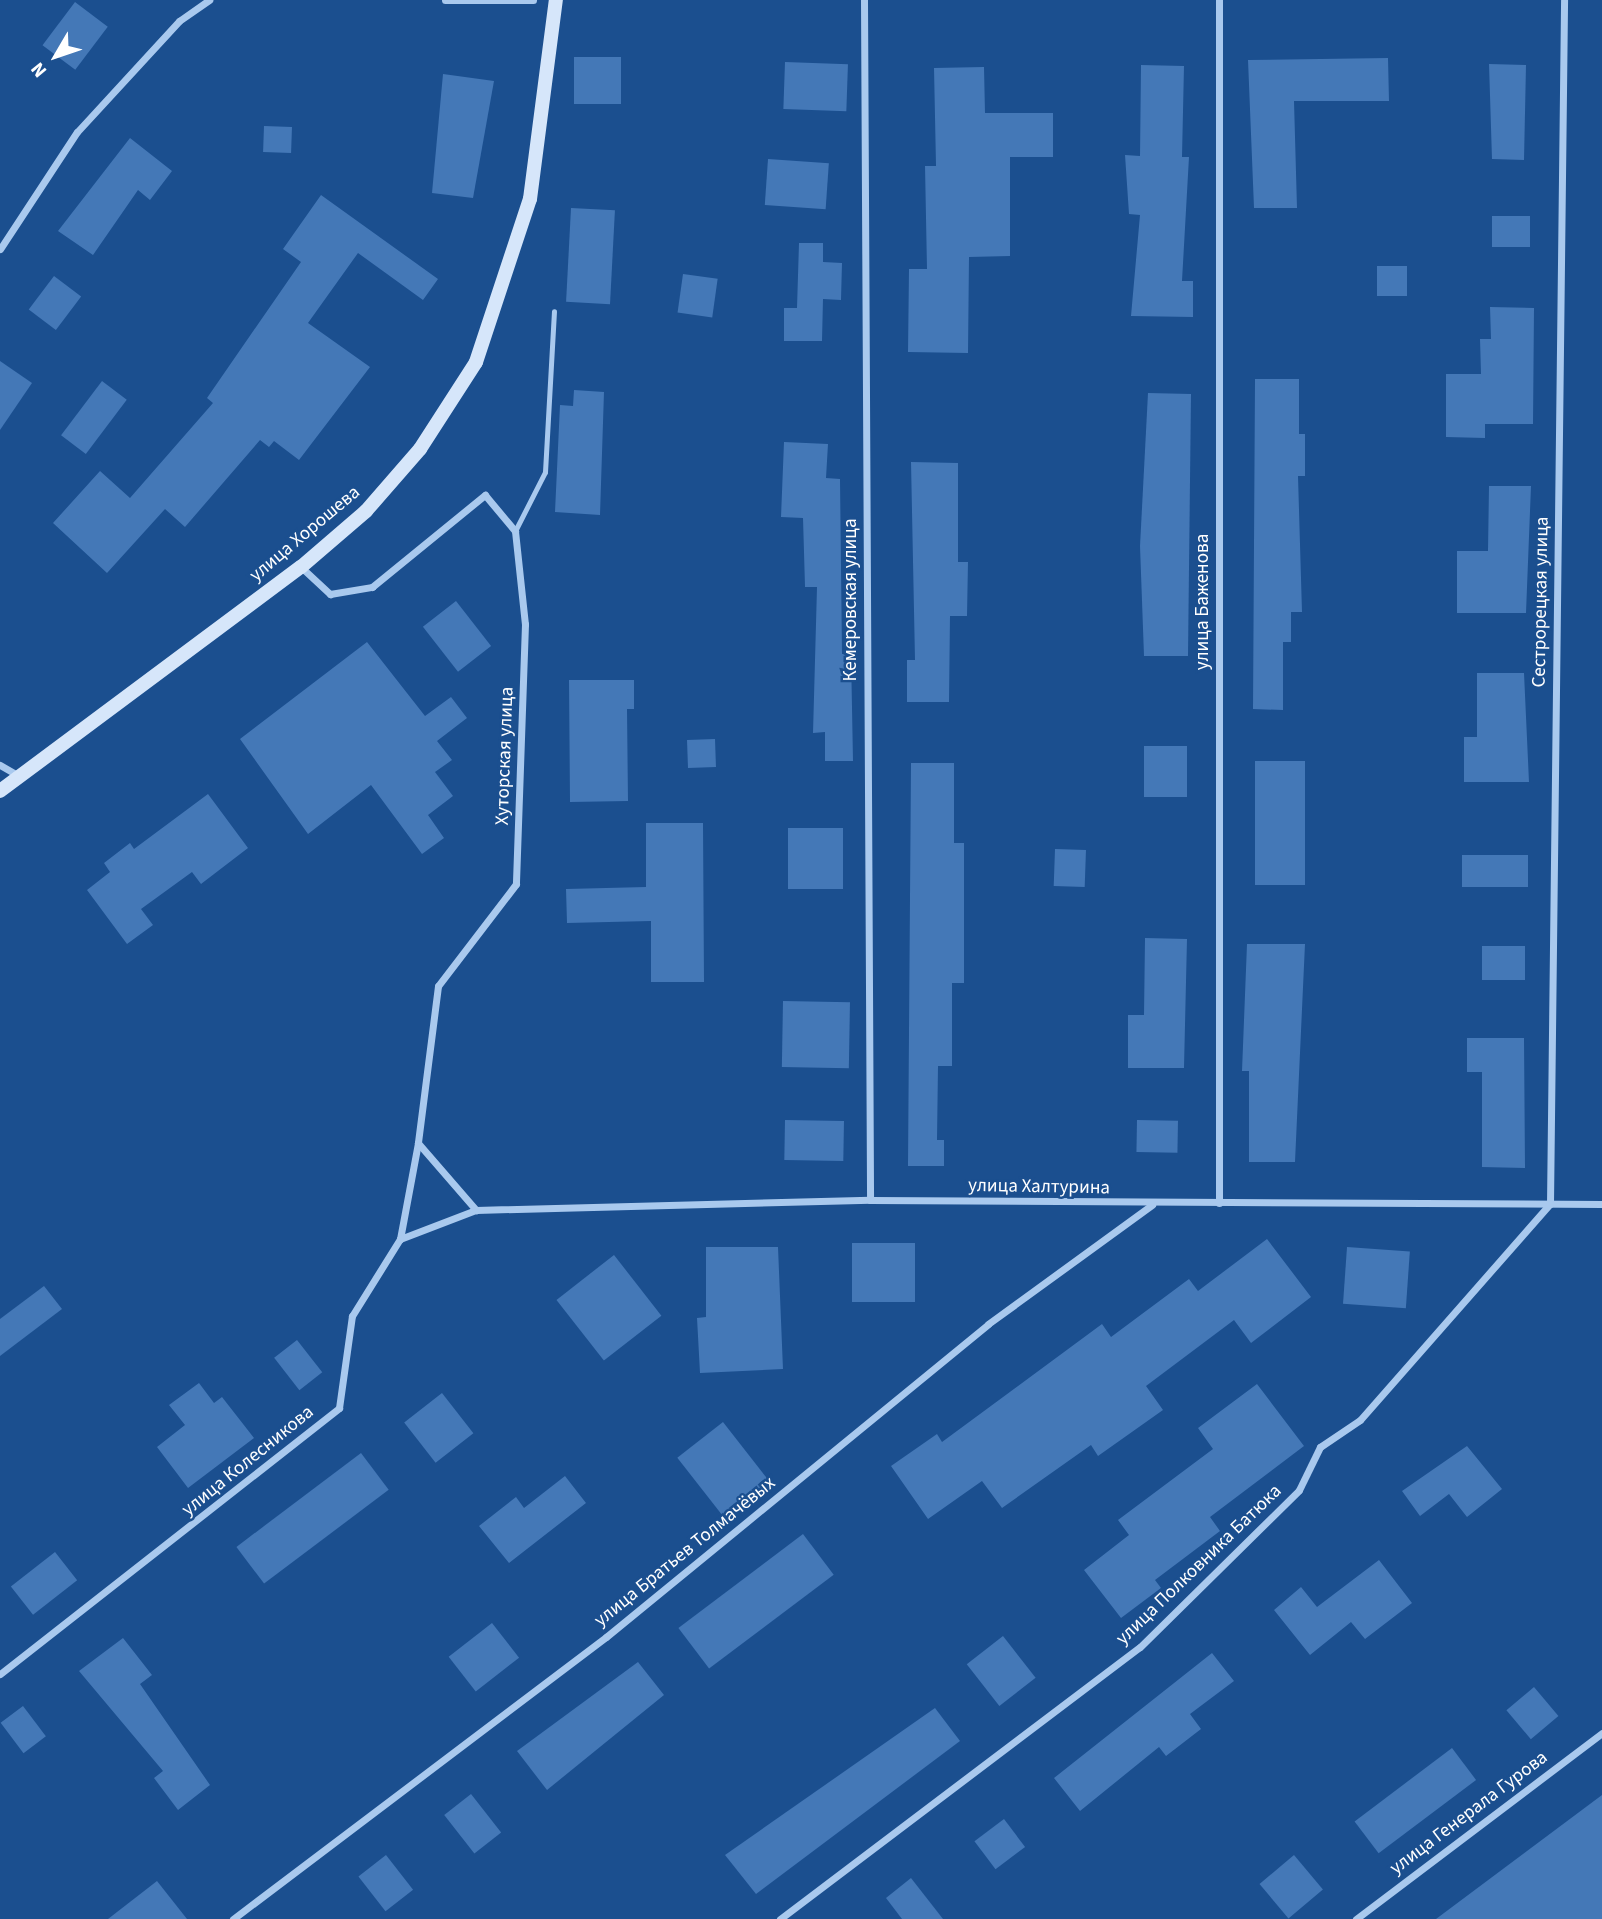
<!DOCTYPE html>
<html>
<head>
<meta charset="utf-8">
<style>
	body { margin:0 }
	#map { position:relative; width:1602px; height:1919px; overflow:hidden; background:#1b4f8f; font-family:"Source Sans 3",sans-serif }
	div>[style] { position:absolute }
	.building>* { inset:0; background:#4478b7; transform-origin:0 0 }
	.service>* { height:5px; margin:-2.5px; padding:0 2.5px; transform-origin:2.5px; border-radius:2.5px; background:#a9c9ee }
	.minor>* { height:7px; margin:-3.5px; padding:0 3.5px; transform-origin:3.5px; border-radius:3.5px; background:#a9c9ee }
	.secondary>* { height:14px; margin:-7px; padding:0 7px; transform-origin:7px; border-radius:7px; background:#d6e6fa }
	span { translate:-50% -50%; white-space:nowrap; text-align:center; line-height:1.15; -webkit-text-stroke:5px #1b4f8f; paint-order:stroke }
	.street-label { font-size:19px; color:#fff }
	.north { position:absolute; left:21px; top:21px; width:70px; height:70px; -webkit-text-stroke:5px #1b4f8f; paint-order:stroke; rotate:231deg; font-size:19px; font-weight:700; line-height:28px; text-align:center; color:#fff }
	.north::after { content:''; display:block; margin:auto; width:24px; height:32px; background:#fff; clip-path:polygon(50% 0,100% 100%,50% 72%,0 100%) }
</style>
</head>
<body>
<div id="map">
	<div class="building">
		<i style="left:75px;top:2px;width:41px;height:54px;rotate:37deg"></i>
		<i style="left:574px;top:57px;width:47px;height:47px"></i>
		<i style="clip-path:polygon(1388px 58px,1389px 101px,1294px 101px,1297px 208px,1254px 208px,1248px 60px)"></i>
		<i style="left:785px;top:62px;width:63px;height:47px;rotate:2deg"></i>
		<i style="clip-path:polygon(1489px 64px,1526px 65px,1524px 160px,1492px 159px)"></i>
		<i style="clip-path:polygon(1141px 65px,1184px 66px,1182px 157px,1189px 157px,1182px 281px,1193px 281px,1193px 317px,1131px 316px,1140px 215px,1129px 214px,1125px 155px,1140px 156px)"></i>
		<i style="clip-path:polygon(984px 67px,985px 113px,1053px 113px,1053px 157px,1010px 157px,1010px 256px,969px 257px,968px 353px,908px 352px,909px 269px,927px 269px,925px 166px,936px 166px,934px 68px)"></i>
		<i style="clip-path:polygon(443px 74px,494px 81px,473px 198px,432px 193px)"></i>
		<i style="left:264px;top:126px;width:28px;height:26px;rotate:2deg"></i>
		<i style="clip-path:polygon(130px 138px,172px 171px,150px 200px,138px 190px,93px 255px,58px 231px)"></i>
		<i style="left:768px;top:159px;width:61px;height:46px;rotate:4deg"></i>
		<i style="clip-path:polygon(321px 195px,438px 279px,423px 300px,358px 253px,308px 323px,370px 367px,299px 460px,274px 441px,269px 447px,260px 440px,185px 527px,165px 509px,107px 573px,53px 523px,100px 471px,130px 498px,213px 403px,207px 398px,301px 262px,283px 249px)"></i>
		<i style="left:571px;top:208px;width:44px;height:94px;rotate:3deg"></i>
		<i style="left:1492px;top:216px;width:38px;height:31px"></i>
		<i style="clip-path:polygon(799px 243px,823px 243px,823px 262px,842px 263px,841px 300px,823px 299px,822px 341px,784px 341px,784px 308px,797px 308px)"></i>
		<i style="left:1377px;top:266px;width:30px;height:30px"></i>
		<i style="left:683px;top:274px;width:35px;height:39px;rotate:8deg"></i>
		<i style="left:54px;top:276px;width:34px;height:42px;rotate:37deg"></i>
		<i style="clip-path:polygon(1490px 307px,1534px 308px,1533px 424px,1485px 424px,1485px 438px,1446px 437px,1446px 374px,1481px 374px,1480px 339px,1491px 339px)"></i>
		<i style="clip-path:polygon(0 361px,32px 383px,0 430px)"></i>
		<i style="clip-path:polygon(1255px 379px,1299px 379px,1299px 434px,1305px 434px,1305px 476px,1298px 476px,1302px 612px,1291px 612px,1291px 642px,1283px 642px,1283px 710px,1253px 709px)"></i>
		<i style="left:102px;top:381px;width:31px;height:68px;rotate:37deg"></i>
		<i style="clip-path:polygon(574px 390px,604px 392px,600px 515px,555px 512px,560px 405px,573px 406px)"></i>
		<i style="clip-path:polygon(1148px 393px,1191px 394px,1188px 656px,1144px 656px,1140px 546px)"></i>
		<i style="clip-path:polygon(784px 442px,828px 444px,826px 478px,840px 479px,842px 654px,851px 654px,853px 761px,825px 761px,825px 732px,813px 733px,817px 587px,805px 587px,803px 518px,781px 517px)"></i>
		<i style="clip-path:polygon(911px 462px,958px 463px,958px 562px,968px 562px,967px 616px,950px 616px,949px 702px,907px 702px,907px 660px,915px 660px)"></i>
		<i style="clip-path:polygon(1489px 486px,1531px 486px,1526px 613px,1457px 613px,1457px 551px,1488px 551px)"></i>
		<i style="left:456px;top:601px;width:57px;height:42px;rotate:52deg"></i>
		<i style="clip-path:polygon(367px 642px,425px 716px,451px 697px,467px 718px,437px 741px,452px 760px,435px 772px,453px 796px,428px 815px,444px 838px,422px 854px,371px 785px,308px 834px,240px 739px)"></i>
		<i style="clip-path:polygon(1477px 673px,1524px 673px,1529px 782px,1464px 782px,1464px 737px,1477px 737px)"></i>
		<i style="clip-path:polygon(569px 680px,634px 680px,634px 709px,627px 709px,628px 801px,570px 802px)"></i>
		<i style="left:715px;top:739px;width:28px;height:28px;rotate:88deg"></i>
		<i style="left:1144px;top:746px;width:43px;height:51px"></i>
		<i style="left:1255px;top:761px;width:50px;height:124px"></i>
		<i style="clip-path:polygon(911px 763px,954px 763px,954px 843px,964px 843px,964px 983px,952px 983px,952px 1066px,938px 1066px,937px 1140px,944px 1140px,944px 1166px,908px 1166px)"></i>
		<i style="clip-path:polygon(208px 794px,248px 848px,201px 884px,192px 872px,141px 909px,153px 925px,127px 944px,87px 890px,110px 872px,104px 863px,130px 843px,134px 849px)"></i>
		<i style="clip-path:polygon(646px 823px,703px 823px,704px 982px,651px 982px,651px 921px,567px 923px,566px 889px,646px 887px)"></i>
		<i style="left:788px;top:828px;width:55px;height:61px"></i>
		<i style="left:1055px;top:849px;width:31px;height:37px;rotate:2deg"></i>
		<i style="left:1462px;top:855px;width:66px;height:32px"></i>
		<i style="clip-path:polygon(1145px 938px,1187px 939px,1184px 1068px,1128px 1068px,1128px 1015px,1144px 1015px)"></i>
		<i style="clip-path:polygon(1247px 944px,1305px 944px,1295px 1162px,1249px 1162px,1249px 1071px,1242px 1071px)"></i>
		<i style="left:1482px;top:946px;width:43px;height:34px"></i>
		<i style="left:783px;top:1001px;width:67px;height:66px;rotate:1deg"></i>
		<i style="clip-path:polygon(1467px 1038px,1524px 1038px,1525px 1168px,1482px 1167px,1482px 1072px,1467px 1072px)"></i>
		<i style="left:785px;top:1120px;width:59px;height:40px;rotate:1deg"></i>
		<i style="left:1137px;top:1120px;width:41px;height:32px;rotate:1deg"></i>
		<i style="clip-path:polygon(1267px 1239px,1311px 1297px,1251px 1343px,1234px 1320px,1146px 1386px,1163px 1410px,1098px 1456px,1091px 1445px,1002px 1508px,982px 1481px,928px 1519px,891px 1466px,937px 1434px,942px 1442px,1102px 1324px,1111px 1337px,1189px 1279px,1198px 1291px)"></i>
		<i style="left:852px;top:1243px;width:63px;height:59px"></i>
		<i style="clip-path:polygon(706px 1247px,778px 1247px,783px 1369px,700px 1373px,697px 1318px,706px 1317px)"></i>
		<i style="left:1347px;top:1247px;width:63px;height:57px;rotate:4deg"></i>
		<i style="left:614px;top:1255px;width:77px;height:73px;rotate:52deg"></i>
		<i style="clip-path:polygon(44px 1286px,62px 1309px,0 1356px,0 1319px)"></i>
		<i style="left:297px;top:1340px;width:41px;height:29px;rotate:52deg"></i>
		<i style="clip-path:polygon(199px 1383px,214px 1403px,222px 1397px,254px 1438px,188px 1488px,157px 1447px,185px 1425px,169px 1405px)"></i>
		<i style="clip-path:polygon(1257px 1384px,1304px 1446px,1210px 1517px,1220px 1531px,1155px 1580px,1161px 1588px,1121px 1618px,1084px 1570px,1129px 1535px,1118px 1520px,1213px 1449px,1198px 1428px)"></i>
		<i style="left:442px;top:1393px;width:51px;height:48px;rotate:52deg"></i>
		<i style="left:723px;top:1422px;width:75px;height:58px;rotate:52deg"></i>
		<i style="clip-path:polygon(1467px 1446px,1502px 1489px,1467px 1517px,1449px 1494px,1420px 1516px,1402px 1491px)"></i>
		<i style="left:361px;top:1453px;width:46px;height:156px;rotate:53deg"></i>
		<i style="clip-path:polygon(565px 1476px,586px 1503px,509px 1563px,479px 1526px,516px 1497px,524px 1508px)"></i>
		<i style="left:803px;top:1534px;width:51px;height:156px;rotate:53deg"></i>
		<i style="left:55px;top:1552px;width:36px;height:56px;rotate:52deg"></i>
		<i style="clip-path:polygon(1379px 1560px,1412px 1603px,1365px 1639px,1351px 1622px,1310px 1655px,1274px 1610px,1301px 1587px,1317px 1607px)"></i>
		<i style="left:492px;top:1623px;width:44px;height:55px;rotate:52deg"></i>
		<i style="left:1003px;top:1636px;width:53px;height:46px;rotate:52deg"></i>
		<i style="clip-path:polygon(123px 1638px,152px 1675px,140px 1684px,210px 1785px,178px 1810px,154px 1778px,163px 1771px,79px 1671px)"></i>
		<i style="clip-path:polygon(1212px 1653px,1234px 1681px,1190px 1714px,1201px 1729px,1166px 1756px,1159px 1747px,1080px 1811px,1054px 1778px)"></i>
		<i style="clip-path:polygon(638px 1662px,664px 1695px,547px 1790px,517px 1751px)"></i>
		<i style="left:1534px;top:1687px;width:38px;height:36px;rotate:50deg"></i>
		<i style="left:23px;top:1706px;width:38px;height:28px;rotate:53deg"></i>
		<i style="clip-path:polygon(935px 1708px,960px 1741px,756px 1894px,725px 1855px)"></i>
		<i style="left:1452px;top:1748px;width:40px;height:122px;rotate:53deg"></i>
		<i style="left:471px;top:1794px;width:49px;height:34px;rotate:52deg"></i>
		<i style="clip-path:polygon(1602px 1795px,1602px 1919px,1436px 1919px)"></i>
		<i style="left:1004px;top:1819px;width:35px;height:37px;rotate:53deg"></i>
		<i style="left:386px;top:1855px;width:44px;height:35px;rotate:52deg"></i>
		<i style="left:1294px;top:1855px;width:45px;height:45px;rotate:50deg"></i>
		<i style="clip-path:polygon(911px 1878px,943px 1919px,902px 1919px,886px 1898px)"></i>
		<i style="clip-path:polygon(157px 1881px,187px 1919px,108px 1919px)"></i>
	</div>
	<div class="service">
		<i style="left:515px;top:531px;width:66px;rotate:-63deg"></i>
		<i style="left:545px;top:472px;width:161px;rotate:-86.8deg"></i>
	</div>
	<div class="minor">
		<i style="left:445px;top:0;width:88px"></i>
		<i style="left:864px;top:0;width:1200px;rotate:89.71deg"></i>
		<i style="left:0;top:249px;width:140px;rotate:-56.7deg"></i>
		<i style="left:77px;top:132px;width:151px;rotate:-47.4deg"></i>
		<i style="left:179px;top:21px;width:37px;rotate:-35deg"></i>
		<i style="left:301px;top:567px;width:40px;rotate:43deg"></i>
		<i style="left:330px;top:594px;width:43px;rotate:-9.5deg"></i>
		<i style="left:372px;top:587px;width:146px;rotate:-39.2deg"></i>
		<i style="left:485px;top:495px;width:47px;rotate:50.2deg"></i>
		<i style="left:515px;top:531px;width:94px;rotate:83.9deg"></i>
		<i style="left:525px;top:624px;width:260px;rotate:92deg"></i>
		<i style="left:516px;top:884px;width:128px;rotate:127.4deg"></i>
		<i style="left:438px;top:986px;width:158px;rotate:97.3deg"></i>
		<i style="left:418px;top:1143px;width:89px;rotate:49.1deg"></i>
		<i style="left:0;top:765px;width:22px;rotate:30deg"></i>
		<i style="left:1219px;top:1203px;width:1203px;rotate:-90deg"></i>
		<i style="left:1550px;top:1204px;width:1204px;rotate:-89.33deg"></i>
		<i style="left:400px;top:1239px;width:98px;rotate:-79.4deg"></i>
		<i style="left:0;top:1674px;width:431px;rotate:-38.1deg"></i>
		<i style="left:339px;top:1408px;width:93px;rotate:-82deg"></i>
		<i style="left:352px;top:1316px;width:91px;rotate:-58.1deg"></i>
		<i style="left:400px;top:1239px;width:81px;rotate:-20.9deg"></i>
		<i style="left:476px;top:1210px;width:394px;rotate:-1.5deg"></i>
		<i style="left:870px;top:1200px;width:732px;rotate:0.31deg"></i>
		<i style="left:233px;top:1919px;width:468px;rotate:-37.1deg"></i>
		<i style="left:606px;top:1637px;width:494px;rotate:-39.3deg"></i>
		<i style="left:988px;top:1324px;width:203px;rotate:-36deg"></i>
		<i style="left:780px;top:1919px;width:451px;rotate:-37.1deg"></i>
		<i style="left:1140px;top:1647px;width:223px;rotate:-44.6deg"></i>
		<i style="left:1299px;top:1490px;width:48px;rotate:-64deg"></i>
		<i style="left:1320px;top:1447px;width:48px;rotate:-34deg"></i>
		<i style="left:1360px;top:1420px;width:288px;rotate:-48.7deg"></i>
		<i style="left:1356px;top:1919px;width:308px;rotate:-37.1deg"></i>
	</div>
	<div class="secondary">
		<i style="left:0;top:791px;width:375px;rotate:-36.7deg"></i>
		<i style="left:301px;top:567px;width:86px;rotate:-40.7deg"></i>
		<i style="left:366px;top:511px;width:82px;rotate:-48.9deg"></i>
		<i style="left:420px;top:449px;width:103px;rotate:-57.2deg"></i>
		<i style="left:476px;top:362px;width:172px;rotate:-71.7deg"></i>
		<i style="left:530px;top:199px;width:201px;rotate:-82.6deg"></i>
	</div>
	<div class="street-label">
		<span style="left:305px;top:534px;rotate:-40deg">улица Хорошева</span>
		<span style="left:851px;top:600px;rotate:-90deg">Кемеровская улица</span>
		<span style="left:1203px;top:602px;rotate:-90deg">улица Баженова</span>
		<span style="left:1541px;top:602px;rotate:-89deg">Сестрорецкая улица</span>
		<span style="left:505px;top:756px;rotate:-88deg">Хуторская улица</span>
		<span style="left:1039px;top:1187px;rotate:1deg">улица Халтурина</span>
		<span style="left:248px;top:1461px;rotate:-39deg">улица Колесникова</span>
		<span style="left:685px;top:1552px;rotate:-39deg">улица Братьев Толмачёвых</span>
		<span style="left:1199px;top:1565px;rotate:-44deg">улица Полковника Батюка</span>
		<span style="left:1469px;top:1813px;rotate:-37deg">улица Генерала Гурова</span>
	</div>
	<div class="north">N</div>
</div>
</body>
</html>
